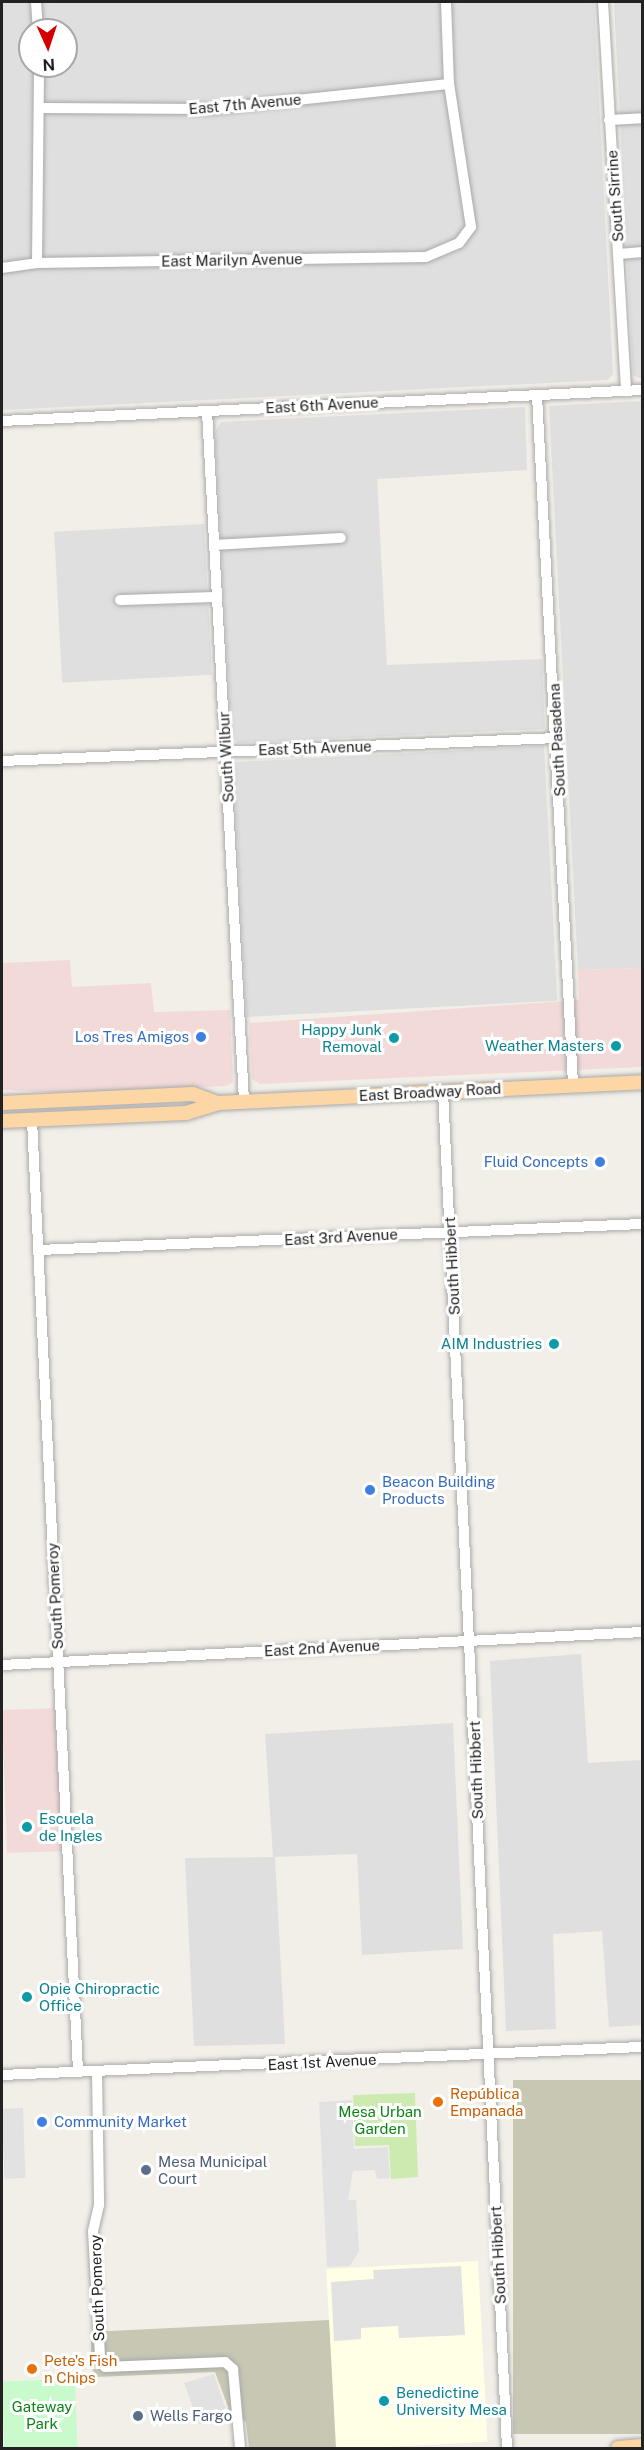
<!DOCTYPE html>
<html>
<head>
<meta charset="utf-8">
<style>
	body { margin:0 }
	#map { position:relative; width:644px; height:2450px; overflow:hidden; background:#f2efe9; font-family:"Public Sans",sans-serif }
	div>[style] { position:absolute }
	.residential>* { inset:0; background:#e0dfdf; transform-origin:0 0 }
	.commercial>* { inset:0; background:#f2dad9; transform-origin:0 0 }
	.education>* { inset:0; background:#ffffe5; transform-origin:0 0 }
	.construction>* { inset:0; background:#c7c7b4; transform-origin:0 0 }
	.grass>* { inset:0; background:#cdebb0 }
	.park>* { inset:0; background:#c8facc; transform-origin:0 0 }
	.parking>* { inset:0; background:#e2e2e2; transform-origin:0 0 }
	.roads { filter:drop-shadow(0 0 2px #a9a9a9) drop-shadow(0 0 2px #a9a9a9) }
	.minor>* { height:10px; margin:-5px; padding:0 5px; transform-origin:5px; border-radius:5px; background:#fff }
	.major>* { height:14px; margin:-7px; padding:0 7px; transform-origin:7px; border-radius:7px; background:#fcd6a4 }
	.dots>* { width:16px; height:16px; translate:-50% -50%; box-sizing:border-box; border:3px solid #fff; border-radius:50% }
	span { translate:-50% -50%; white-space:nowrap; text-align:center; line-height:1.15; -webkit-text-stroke:6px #fff; paint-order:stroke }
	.street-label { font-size:15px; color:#222 }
	.culture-label { font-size:15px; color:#0d838f }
	.right { translate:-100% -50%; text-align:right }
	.left { translate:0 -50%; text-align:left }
	.shop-label { font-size:15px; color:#366cbe }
	.food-label { font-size:15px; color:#c56008 }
	.park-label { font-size:15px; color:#0c8416 }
	.service-label { font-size:15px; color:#4e5e75 }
	.frame { position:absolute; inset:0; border:3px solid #222; pointer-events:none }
	.north { position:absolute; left:18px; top:18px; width:60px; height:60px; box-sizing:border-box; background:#fff; border:2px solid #a7a7a7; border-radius:50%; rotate:177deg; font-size:16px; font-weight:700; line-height:24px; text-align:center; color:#222 }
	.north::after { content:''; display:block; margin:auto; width:21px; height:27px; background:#d40000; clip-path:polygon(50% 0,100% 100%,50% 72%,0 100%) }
</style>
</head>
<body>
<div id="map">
	<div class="residential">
		<i style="clip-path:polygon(evenodd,2px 2px,594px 2px,613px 374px,608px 380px,2px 410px,2px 2px,30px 30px,66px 30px,66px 66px,30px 66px,30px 30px)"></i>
		<i style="clip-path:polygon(614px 2px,642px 2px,642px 379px,633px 375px)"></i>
		<i style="clip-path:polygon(642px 401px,642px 968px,578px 970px,549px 406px)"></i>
		<i style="clip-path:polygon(525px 407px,527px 470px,377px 479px,387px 665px,542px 659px,545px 729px,238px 743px,232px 738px,215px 432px,221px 422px)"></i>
		<i style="left:204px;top:524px;width:151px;height:150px;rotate:87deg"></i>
		<i style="left:544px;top:746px;width:255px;height:311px;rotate:87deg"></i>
		<i style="clip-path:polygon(581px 1654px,588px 1763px,642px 1760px,642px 2025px,609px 2027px,602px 1931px,553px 1934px,556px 2029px,506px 2031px,490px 1661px)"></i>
		<i style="clip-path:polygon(453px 1723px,463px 1949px,362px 1955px,357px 1854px,275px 1857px,285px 2044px,194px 2046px,185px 1858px,273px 1857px,265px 1734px)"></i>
	</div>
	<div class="commercial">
		<i style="clip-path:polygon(70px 960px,72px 987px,151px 983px,154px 1012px,230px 1010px,233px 1082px,226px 1086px,73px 1093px,2px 1090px,2px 963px)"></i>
		<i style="clip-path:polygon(642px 968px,642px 1067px,260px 1084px,252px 1079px,249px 1023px,579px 1000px,578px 970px)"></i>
		<i style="left:61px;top:1708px;width:143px;height:59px;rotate:88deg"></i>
	</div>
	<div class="education">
		<i style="left:478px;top:2261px;width:181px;height:152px;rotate:87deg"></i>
	</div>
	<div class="construction">
		<i style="left:642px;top:2080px;width:354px;height:129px;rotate:90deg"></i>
		<i style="clip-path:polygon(329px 2320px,336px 2448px,249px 2448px,246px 2422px,230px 2412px,215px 2372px,95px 2377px,91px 2363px,91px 2332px)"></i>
	</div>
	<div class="grass">
		<i style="clip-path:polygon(415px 2093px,418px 2177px,391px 2179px,389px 2145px,355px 2146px,353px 2095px)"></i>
	</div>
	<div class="park">
		<i style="left:75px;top:2379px;width:69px;height:73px;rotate:88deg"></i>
	</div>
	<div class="parking">
		<i style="clip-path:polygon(352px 2100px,354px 2149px,388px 2147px,390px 2178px,377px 2179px,375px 2170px,353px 2171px,348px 2200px,356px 2200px,359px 2251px,350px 2266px,327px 2267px,319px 2102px)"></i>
		<i style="left:23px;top:2108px;width:70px;height:21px;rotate:88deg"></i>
		<i style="clip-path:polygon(461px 2266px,465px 2335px,399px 2338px,398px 2326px,361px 2328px,361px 2339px,334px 2341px,331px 2282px,374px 2279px,373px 2270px)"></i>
		<i style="clip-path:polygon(214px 2374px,226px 2410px,199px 2425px,184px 2383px)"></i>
	</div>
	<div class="roads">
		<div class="minor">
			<i style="left:36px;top:2px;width:28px;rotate:86deg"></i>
			<i style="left:603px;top:2px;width:390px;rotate:86.6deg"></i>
			<i style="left:41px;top:108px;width:170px;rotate:0.3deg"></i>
			<i style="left:211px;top:109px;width:239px;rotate:-6deg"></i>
			<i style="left:609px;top:120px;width:33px;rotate:-3deg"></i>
			<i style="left:619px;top:254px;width:23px;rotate:-5deg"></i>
			<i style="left:37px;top:263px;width:197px;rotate:-89.4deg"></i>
			<i style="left:2px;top:268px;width:35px;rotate:-8deg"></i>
			<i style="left:37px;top:263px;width:389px;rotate:-0.9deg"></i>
			<i style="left:426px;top:257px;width:36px;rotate:-23deg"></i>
			<i style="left:459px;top:243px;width:20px;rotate:-53deg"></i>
			<i style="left:471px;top:227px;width:145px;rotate:-98.7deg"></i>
			<i style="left:449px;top:84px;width:82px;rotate:-92.1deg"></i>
			<i style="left:537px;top:395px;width:691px;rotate:87.01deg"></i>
			<i style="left:207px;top:411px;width:692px;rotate:86.93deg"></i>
			<i style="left:2px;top:421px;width:641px;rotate:-2.77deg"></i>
			<i style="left:214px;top:545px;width:127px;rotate:-3.2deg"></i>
			<i style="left:120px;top:600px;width:97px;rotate:-1.8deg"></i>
			<i style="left:2px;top:761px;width:555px;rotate:-2.37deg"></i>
			<i style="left:443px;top:1091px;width:1359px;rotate:87.3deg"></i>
			<i style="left:32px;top:1120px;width:953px;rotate:87.23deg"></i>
			<i style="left:39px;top:1250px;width:604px;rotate:-2.47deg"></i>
			<i style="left:2px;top:1665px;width:641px;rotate:-2.95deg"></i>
			<i style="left:97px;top:2072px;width:133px;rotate:89.1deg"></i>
			<i style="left:99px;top:2205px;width:27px;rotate:103deg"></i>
			<i style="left:93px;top:2231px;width:126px;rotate:86.8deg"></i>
			<i style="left:100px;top:2357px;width:11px;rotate:63deg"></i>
			<i style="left:105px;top:2367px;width:120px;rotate:-2.4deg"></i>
			<i style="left:225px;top:2362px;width:11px;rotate:41deg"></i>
			<i style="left:233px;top:2369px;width:79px;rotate:84.9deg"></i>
			<i style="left:2px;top:2075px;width:641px;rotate:-2.51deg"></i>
		</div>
		<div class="major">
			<i style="left:2px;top:1103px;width:191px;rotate:-2.7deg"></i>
			<i style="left:193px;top:1094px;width:27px;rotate:20deg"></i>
			<i style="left:2px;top:1121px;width:184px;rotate:-2.5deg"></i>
			<i style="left:186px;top:1113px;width:34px;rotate:-17deg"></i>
			<i style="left:218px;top:1103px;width:425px;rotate:-2.8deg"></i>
			<i style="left:618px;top:2448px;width:24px;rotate:-5deg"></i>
		</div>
	</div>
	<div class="dots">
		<i style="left:201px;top:1037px;background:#3f7fe0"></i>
		<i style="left:394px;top:1038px;background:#0f9aa8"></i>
		<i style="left:616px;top:1046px;background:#0f9aa8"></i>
		<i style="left:600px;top:1162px;background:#3f7fe0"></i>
		<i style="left:554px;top:1344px;background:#0f9aa8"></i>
		<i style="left:370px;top:1490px;background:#3f7fe0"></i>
		<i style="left:27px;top:1827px;background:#0f9aa8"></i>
		<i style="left:27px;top:1997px;background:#0f9aa8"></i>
		<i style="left:438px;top:2102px;background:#e8710a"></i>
		<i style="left:42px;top:2122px;background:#3f7fe0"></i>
		<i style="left:146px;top:2170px;background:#5c6f8a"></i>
		<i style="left:32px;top:2369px;background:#e8710a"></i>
		<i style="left:384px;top:2401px;background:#0f9aa8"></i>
		<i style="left:138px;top:2416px;background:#5c6f8a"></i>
	</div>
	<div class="street-label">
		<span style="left:245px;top:104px;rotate:-5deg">East 7th Avenue</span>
		<span style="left:615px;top:196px;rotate:-94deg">South Sirrine</span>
		<span style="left:232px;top:260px;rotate:-1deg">East Marilyn Avenue</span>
		<span style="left:322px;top:405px;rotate:-3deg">East 6th Avenue</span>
		<span style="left:557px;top:740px;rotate:-93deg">South Pasadena</span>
		<span style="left:315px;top:748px;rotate:-2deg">East 5th Avenue</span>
		<span style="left:226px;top:757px;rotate:-93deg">South Wilbur</span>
		<span style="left:430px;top:1092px;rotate:-3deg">East Broadway Road</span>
		<span style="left:341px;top:1237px;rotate:-3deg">East 3rd Avenue</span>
		<span style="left:452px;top:1266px;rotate:-93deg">South Hibbert</span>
		<span style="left:55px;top:1596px;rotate:-93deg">South Pomeroy</span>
		<span style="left:322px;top:1648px;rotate:-3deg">East 2nd Avenue</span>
		<span style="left:476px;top:1770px;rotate:-92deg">South Hibbert</span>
		<span style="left:322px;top:2062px;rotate:-3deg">East 1st Avenue</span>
		<span style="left:498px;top:2255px;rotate:-93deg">South Hibbert</span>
		<span style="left:97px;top:2288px;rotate:-92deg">South Pomeroy</span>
	</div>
	<div class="culture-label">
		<span class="right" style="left:382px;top:1038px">Happy Junk<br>Removal</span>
		<span class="right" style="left:604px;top:1046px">Weather Masters</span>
		<span class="right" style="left:542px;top:1344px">AIM Industries</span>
		<span class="left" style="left:39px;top:1827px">Escuela<br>de Ingles</span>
		<span class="left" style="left:39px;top:1997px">Opie Chiropractic<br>Office</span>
		<span class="left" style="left:396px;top:2401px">Benedictine<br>University Mesa</span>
	</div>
	<div class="shop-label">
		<span class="right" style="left:189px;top:1037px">Los Tres Amigos</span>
		<span class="right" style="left:588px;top:1162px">Fluid Concepts</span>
		<span class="left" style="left:382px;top:1490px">Beacon Building<br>Products</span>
		<span class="left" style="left:54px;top:2122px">Community Market</span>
	</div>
	<div class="food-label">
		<span class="left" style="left:450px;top:2102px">República<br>Empanada</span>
		<span class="left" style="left:44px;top:2369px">Pete's Fish<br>n Chips</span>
	</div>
	<div class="park-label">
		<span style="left:380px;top:2120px">Mesa Urban<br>Garden</span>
		<span style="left:42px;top:2415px">Gateway<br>Park</span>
	</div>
	<div class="service-label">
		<span class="left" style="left:158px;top:2170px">Mesa Municipal<br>Court</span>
		<span class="left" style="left:150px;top:2416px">Wells Fargo</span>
	</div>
	<div class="frame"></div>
	<div class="north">N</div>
</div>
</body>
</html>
